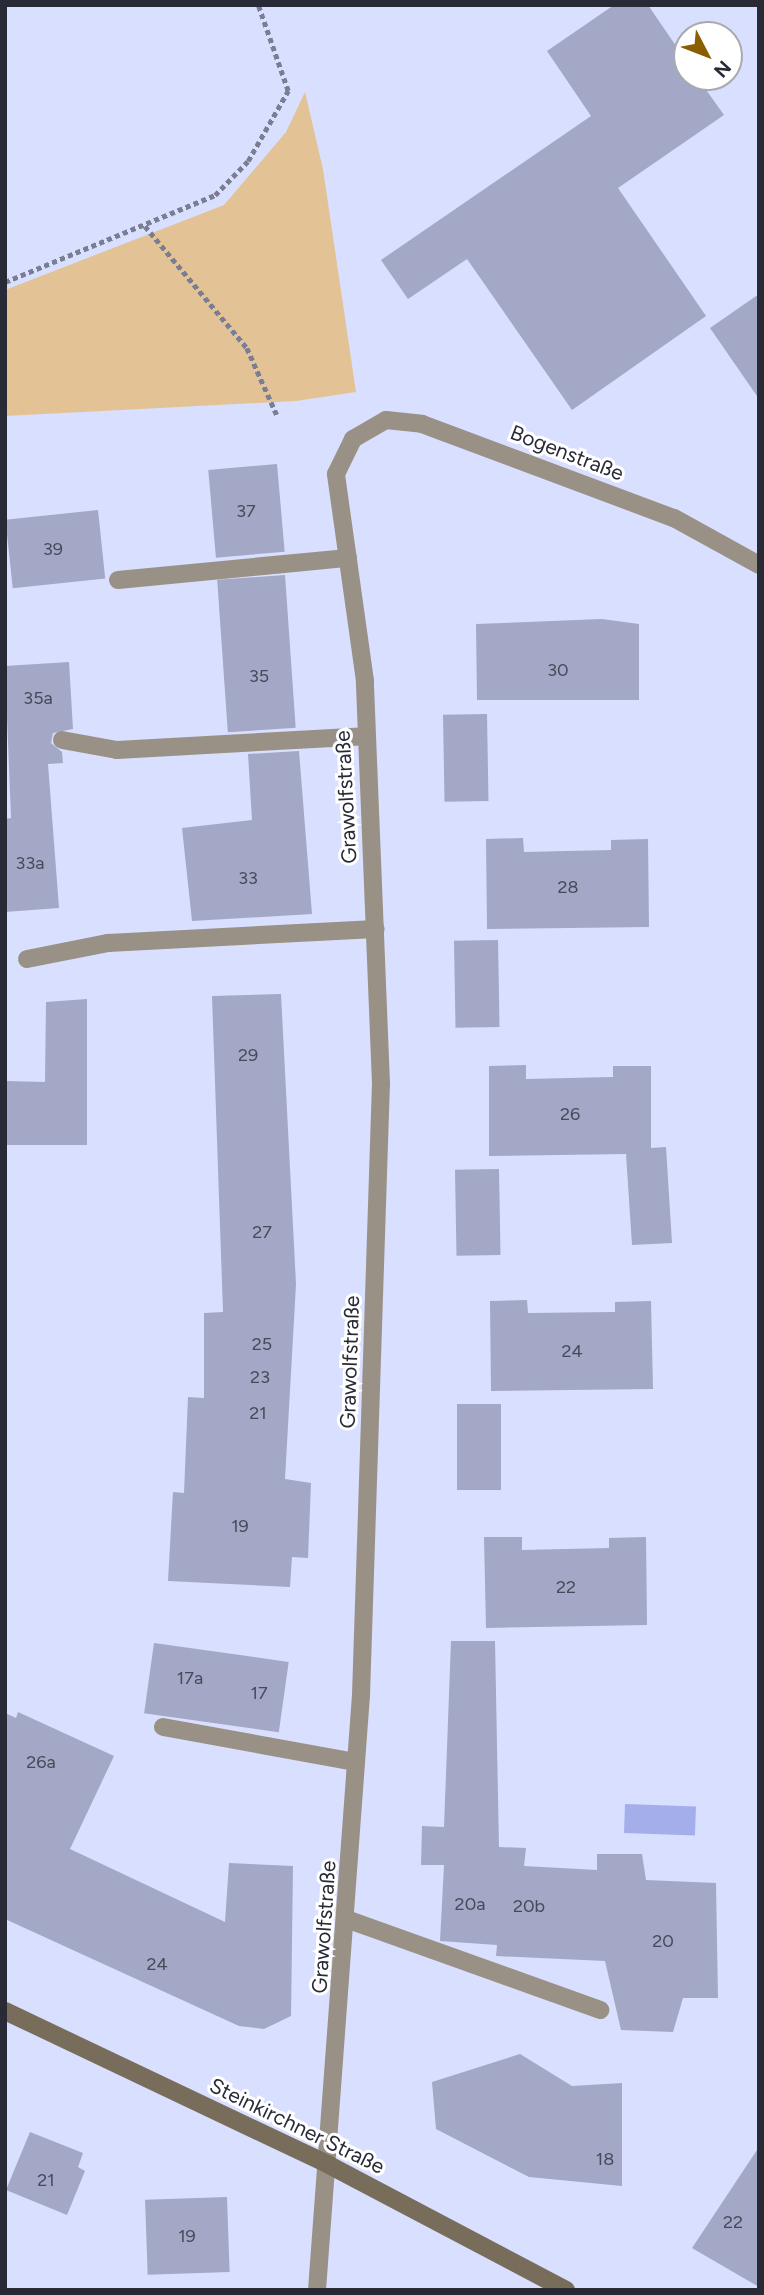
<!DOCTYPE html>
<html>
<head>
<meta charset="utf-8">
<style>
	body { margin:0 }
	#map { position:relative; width:764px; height:2295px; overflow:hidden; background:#d9dffe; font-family:Figtree,sans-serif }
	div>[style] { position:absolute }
	.green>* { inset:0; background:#e3c396 }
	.water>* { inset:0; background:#a4aeea; transform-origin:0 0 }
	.building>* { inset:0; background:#a2a8c5; transform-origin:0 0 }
	.path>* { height:4.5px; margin-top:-2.25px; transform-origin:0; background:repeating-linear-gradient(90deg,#7a7e93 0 5px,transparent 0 8.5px) }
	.lane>* { height:18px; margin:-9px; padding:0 9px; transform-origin:9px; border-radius:9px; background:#9a9186 }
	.street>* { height:18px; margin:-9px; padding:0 9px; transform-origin:9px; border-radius:9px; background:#9a9186 }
	.secondary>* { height:18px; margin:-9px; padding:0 9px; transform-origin:9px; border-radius:9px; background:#786c5b }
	span { translate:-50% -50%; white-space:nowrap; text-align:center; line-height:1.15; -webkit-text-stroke:6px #fff; paint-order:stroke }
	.number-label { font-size:18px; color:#464a5a }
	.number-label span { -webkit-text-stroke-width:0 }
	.street-label { font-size:21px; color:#282a36 }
	.frame { position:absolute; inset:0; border:7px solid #282a36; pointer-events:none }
	.north { position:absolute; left:673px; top:21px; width:70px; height:70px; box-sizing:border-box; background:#fff; border:2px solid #a9aaaf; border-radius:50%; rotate:132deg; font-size:19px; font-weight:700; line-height:28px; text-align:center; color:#282a36 }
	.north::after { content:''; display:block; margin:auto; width:24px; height:32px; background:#8b5e02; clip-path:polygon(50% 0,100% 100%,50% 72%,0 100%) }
</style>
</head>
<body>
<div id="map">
	<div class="green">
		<i style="clip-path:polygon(305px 92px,323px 169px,356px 392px,296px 401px,5px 416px,5px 290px,224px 205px,286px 132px)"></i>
	</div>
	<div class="water">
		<i style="left:625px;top:1804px;width:71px;height:29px;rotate:2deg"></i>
	</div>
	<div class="building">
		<i style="clip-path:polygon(614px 5px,648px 5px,687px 62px,687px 77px,697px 77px,724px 115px,618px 188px,706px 316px,572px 410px,467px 259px,408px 299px,381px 260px,591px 116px,547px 51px)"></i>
		<i style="clip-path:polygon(759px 294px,759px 399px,710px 328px)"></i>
		<i style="left:277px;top:464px;width:88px;height:69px;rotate:85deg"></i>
		<i style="left:98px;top:510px;width:69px;height:93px;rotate:84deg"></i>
		<i style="left:285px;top:575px;width:153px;height:68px;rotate:86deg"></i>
		<i style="clip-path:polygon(602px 619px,639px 624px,639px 700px,477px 700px,476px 624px)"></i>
		<i style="clip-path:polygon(69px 662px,73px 729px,53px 733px,51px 743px,62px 752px,63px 763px,48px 764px,59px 908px,5px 912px,5px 819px,11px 818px,5px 666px)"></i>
		<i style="left:487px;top:714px;width:87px;height:44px;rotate:89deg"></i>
		<i style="clip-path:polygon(299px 751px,312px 914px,192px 921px,182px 828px,252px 820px,248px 754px)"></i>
		<i style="clip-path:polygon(523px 838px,524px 852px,611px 850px,611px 840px,648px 839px,649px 927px,487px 929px,486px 839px)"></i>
		<i style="left:498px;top:940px;width:87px;height:44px;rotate:89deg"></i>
		<i style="clip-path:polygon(281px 994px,296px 1284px,285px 1479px,311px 1483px,308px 1558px,292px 1557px,290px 1587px,168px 1581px,173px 1492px,184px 1493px,188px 1397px,204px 1398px,204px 1313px,223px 1312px,212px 996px)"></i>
		<i style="clip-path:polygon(87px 999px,87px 1145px,5px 1145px,5px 1081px,45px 1082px,46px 1002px)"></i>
		<i style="clip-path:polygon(526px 1065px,526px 1079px,613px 1077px,613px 1066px,651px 1066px,651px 1148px,666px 1147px,672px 1243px,632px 1245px,626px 1154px,489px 1156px,489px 1066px)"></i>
		<i style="left:499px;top:1169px;width:86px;height:44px;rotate:89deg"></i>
		<i style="clip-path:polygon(527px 1300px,528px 1313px,615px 1312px,615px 1302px,651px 1301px,653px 1389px,491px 1391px,490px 1301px)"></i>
		<i style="left:457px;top:1404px;width:44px;height:86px"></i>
		<i style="clip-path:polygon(484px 1537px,522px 1537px,522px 1550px,609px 1548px,609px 1538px,646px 1537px,647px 1625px,486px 1628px)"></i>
		<i style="clip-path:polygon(451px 1641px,495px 1641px,499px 1847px,526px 1848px,524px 1866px,597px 1870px,597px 1854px,642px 1854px,646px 1880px,716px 1883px,718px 1998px,683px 1998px,673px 2032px,621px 2030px,605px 1961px,496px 1956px,497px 1945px,440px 1941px,444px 1865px,421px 1865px,422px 1826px,444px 1827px)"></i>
		<i style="left:154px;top:1643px;width:136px;height:71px;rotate:8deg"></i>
		<i style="clip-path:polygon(18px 1712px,114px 1756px,70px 1849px,225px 1922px,229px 1863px,293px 1866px,291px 2016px,264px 2029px,239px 2026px,5px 1919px,5px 1713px,16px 1718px)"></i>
		<i style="clip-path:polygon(520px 2054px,572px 2086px,622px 2083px,622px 2186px,529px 2177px,436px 2129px,432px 2082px)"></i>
		<i style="clip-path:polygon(30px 2132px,83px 2153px,78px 2167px,85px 2171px,67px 2215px,6px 2190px)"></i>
		<i style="clip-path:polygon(759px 2147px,759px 2287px,692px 2248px)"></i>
		<i style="left:227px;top:2197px;width:75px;height:82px;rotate:88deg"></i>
	</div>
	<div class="path">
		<i style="left:145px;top:226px;width:159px;rotate:50.1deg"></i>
		<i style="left:247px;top:348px;width:73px;rotate:65.9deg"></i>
		<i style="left:5px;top:282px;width:227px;rotate:-22.5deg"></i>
		<i style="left:215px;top:195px;width:47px;rotate:-45.9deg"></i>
		<i style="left:248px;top:161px;width:81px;rotate:-60.3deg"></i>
		<i style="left:288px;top:91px;width:91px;rotate:-109.2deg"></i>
	</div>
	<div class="lane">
		<i style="left:118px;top:580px;width:231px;rotate:-5.5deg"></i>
		<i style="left:62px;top:740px;width:56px;rotate:10.3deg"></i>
		<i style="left:117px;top:750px;width:248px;rotate:-3.2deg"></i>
		<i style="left:27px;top:959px;width:83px;rotate:-11.2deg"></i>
		<i style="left:108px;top:943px;width:268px;rotate:-3deg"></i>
		<i style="left:163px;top:1727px;width:196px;rotate:10.3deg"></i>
		<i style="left:349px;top:1920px;width:267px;rotate:19.7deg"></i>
	</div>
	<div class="street">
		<i style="left:317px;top:2290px;width:597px;rotate:-85.77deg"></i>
		<i style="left:361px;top:1695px;width:611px;rotate:-88.13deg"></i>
		<i style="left:381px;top:1084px;width:403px;rotate:-92.3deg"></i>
		<i style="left:365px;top:681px;width:209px;rotate:-98deg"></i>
		<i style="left:336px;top:474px;width:39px;rotate:-64deg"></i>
		<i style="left:353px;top:439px;width:38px;rotate:-30deg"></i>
		<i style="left:386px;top:420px;width:36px;rotate:6deg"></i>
		<i style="left:422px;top:424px;width:269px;rotate:20.5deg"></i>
		<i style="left:674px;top:518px;width:97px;rotate:28.9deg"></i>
	</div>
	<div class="secondary">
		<i style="left:5px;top:2011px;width:359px;rotate:25.4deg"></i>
		<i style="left:329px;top:2165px;width:268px;rotate:27.8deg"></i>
	</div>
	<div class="number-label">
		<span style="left:246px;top:511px">37</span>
		<span style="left:53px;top:549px">39</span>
		<span style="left:558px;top:670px">30</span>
		<span style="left:259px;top:676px">35</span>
		<span style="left:38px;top:698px">35a</span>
		<span style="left:30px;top:863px">33a</span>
		<span style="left:248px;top:878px">33</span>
		<span style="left:568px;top:887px">28</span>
		<span style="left:248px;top:1055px">29</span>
		<span style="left:570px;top:1114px">26</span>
		<span style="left:262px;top:1232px">27</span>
		<span style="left:262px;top:1344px">25</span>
		<span style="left:572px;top:1351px">24</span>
		<span style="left:260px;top:1377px">23</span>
		<span style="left:258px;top:1413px">21</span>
		<span style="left:240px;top:1526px">19</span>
		<span style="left:566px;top:1587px">22</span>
		<span style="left:190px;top:1678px">17a</span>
		<span style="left:259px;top:1693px">17</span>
		<span style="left:41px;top:1762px">26a</span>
		<span style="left:470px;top:1904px">20a</span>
		<span style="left:529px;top:1906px">20b</span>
		<span style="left:663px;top:1941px">20</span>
		<span style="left:157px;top:1964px">24</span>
		<span style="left:605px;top:2159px">18</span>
		<span style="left:46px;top:2180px">21</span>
		<span style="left:733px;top:2222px">22</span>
		<span style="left:187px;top:2236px">19</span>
	</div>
	<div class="street-label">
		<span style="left:567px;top:453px;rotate:21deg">Bogenstraße</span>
		<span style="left:346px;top:797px;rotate:-93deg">Grawolfstraße</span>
		<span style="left:350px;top:1362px;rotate:-88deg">Grawolfstraße</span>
		<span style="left:324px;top:1927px;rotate:-86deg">Grawolfstraße</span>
		<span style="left:297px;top:2126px;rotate:26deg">Steinkirchner Straße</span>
	</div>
	<div class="frame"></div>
	<div class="north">N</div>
</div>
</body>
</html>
